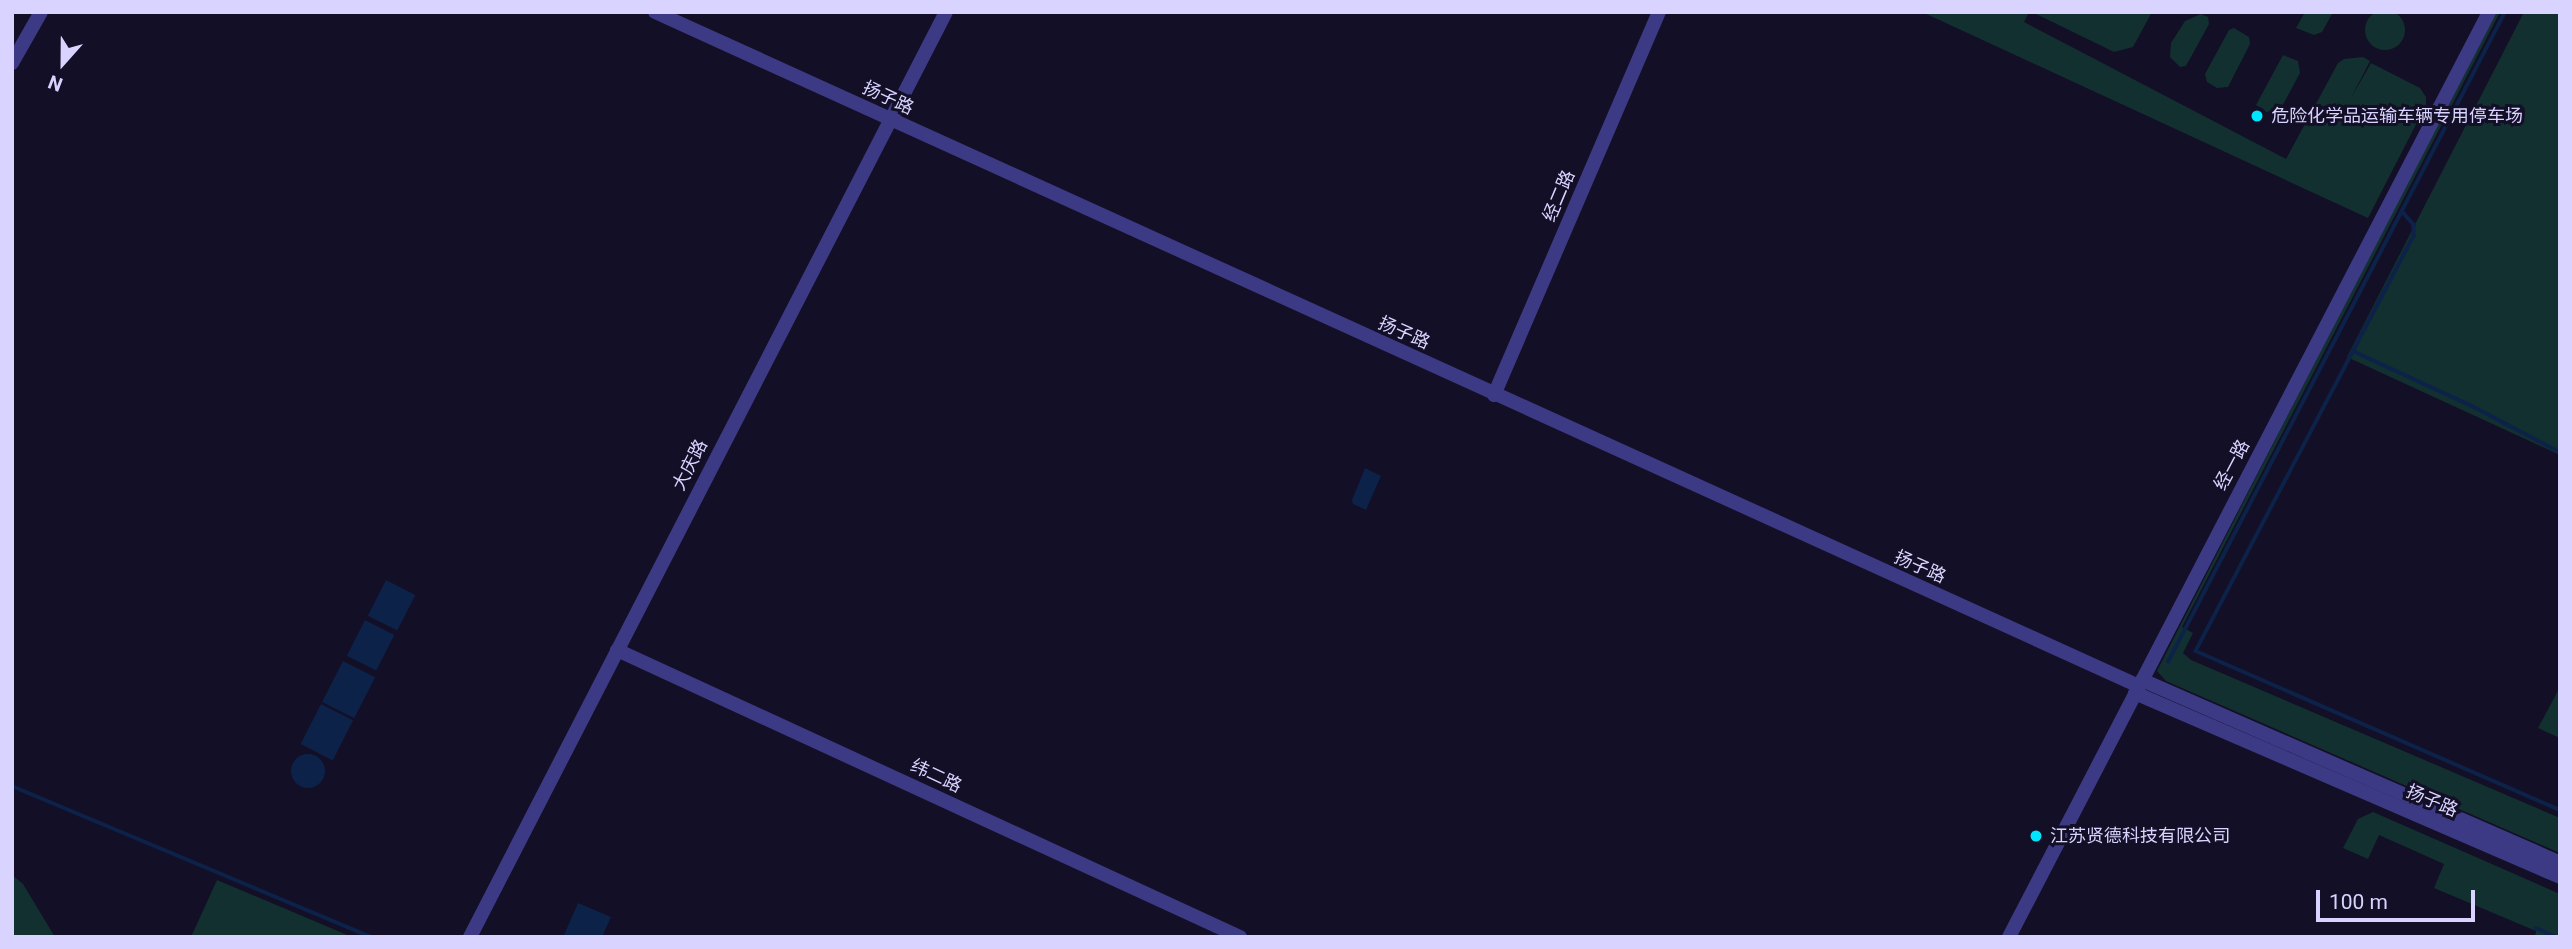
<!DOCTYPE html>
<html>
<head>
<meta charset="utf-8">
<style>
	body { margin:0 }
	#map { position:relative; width:2572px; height:949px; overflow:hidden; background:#130f26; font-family:Roboto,"Noto Sans SC",sans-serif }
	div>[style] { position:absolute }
	.green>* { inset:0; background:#12302f }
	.round { border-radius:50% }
	.water>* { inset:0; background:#0c2248; transform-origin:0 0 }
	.stream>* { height:3.5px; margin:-1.75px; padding:0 1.75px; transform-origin:1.75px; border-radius:1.75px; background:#0c2248 }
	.tertiary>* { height:14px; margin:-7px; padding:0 7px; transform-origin:7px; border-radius:7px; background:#3d3a85 }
	.dots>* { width:19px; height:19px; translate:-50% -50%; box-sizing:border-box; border:4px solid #130f26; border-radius:50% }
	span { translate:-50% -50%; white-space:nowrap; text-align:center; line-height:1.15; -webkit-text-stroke:6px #130f26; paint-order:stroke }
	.street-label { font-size:18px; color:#d9d4ff }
	.poi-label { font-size:18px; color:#d9d4ff }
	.left { translate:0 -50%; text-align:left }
	.frame { position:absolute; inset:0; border:14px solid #d9d4ff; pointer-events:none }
	.north { position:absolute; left:28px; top:28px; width:70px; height:70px; -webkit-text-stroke:5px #130f26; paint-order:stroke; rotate:201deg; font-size:19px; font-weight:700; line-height:28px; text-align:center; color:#d9d4ff }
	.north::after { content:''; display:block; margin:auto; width:24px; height:32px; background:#d9d4ff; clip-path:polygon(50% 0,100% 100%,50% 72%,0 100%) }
	.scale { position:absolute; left:2316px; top:890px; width:159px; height:32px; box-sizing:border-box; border:4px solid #d9d4ff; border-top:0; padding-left:9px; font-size:21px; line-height:24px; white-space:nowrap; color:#d9d4ff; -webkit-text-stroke:5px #130f26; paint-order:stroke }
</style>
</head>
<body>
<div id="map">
	<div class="green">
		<i class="round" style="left:2365px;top:10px;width:40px;height:40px"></i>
		<i style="clip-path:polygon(1922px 12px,2029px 12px,2024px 22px,2286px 159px,2338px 63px,2344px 59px,2363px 57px,2370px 61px,2351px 98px,2371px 63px,2420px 88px,2426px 97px,2426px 105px,2368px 218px)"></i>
		<i style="clip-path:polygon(2032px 12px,2152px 12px,2133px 47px,2114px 52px)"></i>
		<i style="clip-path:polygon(2305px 12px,2333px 12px,2322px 32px,2314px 35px,2296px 28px)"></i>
		<i style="clip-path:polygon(2494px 12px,2500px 12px,2182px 627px,2193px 633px,2183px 653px,2191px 660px,2560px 818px,2560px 853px,2166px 681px,2157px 671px)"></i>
		<i style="clip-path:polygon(2524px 12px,2560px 12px,2560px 455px,2347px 357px)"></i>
		<i style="clip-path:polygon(2201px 14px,2208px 17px,2209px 24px,2186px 66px,2180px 67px,2170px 57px,2171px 43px,2185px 21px)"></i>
		<i style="clip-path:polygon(2234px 28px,2249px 37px,2250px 44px,2228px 87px,2217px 88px,2207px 82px,2205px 74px,2229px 30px)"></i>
		<i style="clip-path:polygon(2283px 55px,2298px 61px,2300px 73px,2279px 112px,2272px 116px,2256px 105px)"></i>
		<i style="clip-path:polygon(2560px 687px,2560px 738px,2538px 728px)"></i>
		<i style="clip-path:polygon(2373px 812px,2560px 894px,2560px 937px,2535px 937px,2536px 931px,2434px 888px,2444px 864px,2379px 835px,2368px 859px,2343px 848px,2358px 819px)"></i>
		<i style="clip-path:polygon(12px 875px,23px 884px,55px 937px,12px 937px)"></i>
		<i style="clip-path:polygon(217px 880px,352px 937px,191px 937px)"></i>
	</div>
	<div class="water">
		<i style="clip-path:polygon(1365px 468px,1381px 476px,1366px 510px,1353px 504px,1352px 500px)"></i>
		<i style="left:386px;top:580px;width:33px;height:40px;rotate:27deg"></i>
		<i style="left:365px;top:620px;width:33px;height:40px;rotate:27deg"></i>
		<i style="left:343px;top:661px;width:36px;height:46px;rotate:27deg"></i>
		<i style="left:321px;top:704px;width:36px;height:45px;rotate:27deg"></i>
		<i class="round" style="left:291px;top:754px;width:34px;height:34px"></i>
		<i style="clip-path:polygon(578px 903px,611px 917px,602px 937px,564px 935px)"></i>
	</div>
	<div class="stream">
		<i style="left:2402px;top:211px;width:18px;rotate:49deg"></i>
		<i style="left:2414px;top:225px;width:11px;rotate:90deg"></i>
		<i style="left:2414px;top:236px;width:469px;rotate:117.7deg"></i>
		<i style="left:2196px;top:651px;width:397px;rotate:23.6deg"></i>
		<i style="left:2353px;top:351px;width:131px;rotate:24.8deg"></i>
		<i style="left:2472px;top:406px;width:99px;rotate:27.6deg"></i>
		<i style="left:2168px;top:662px;width:732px;rotate:-62.59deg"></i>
		<i style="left:12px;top:786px;width:389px;rotate:22.8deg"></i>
		<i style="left:2536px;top:928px;width:22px;rotate:24deg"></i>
	</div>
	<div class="tertiary">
		<i style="left:655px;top:12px;width:1630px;rotate:24.43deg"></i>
		<i style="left:12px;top:63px;width:59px;rotate:-60.4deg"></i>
		<i style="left:1494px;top:395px;width:417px;rotate:-66.7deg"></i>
		<i style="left:617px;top:650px;width:686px;rotate:24.73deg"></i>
		<i style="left:2142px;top:680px;width:456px;rotate:23.6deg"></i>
		<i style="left:2135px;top:693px;width:463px;rotate:23.4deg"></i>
		<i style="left:470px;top:937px;width:1040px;rotate:-62.77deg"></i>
		<i style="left:2009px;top:937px;width:1042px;rotate:-62.57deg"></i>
	</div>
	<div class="dots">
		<i style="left:2257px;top:116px;background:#00e5ff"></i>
		<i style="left:2036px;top:836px;background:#00e5ff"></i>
	</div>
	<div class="street-label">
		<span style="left:888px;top:98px;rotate:25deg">扬子路</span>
		<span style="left:1559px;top:196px;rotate:-67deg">经二路</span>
		<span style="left:1404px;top:333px;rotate:24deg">扬子路</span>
		<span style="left:690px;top:465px;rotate:-63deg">大庆路</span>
		<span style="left:2232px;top:465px;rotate:-62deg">经一路</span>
		<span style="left:1920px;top:567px;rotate:24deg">扬子路</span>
		<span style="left:936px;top:776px;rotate:25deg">纬二路</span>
		<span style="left:2432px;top:801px;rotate:23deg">扬子路</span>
	</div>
	<div class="poi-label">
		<span class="left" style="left:2271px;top:116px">危险化学品运输车辆专用停车场</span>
		<span class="left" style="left:2050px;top:836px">江苏贤德科技有限公司</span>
	</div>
	<div class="frame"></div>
	<div class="north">N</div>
	<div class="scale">100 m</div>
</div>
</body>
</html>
